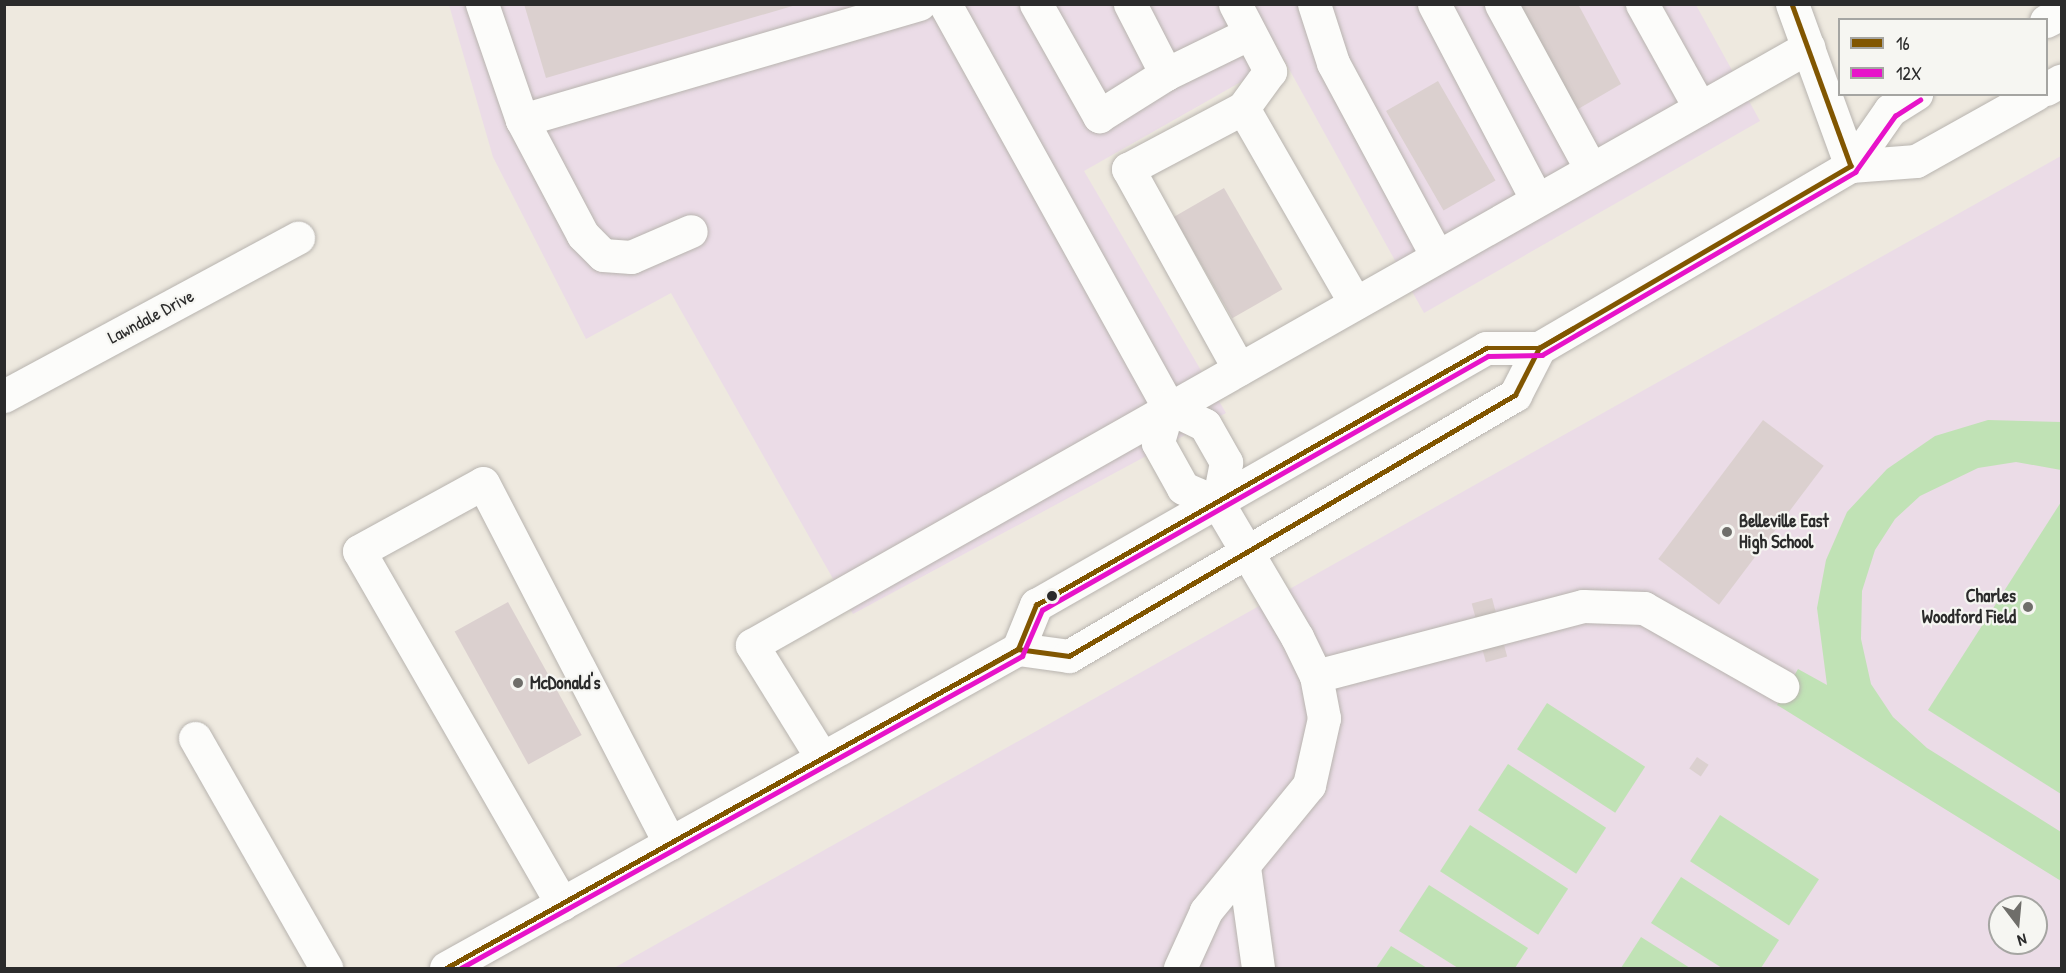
<!DOCTYPE html>
<html>
<head>
<meta charset="utf-8">
<style>
	body { margin:0 }
	#map { position:relative; width:2066px; height:973px; overflow:hidden; background:#eee9df; font-family:"Patrick Hand",sans-serif }
	div>[style] { position:absolute }
	.built>* { inset:0; background:#ebdce7 }
	.green>* { inset:0; background:#c0e2b5; transform-origin:0 0 }
	.building>* { inset:0; background:#dbd0cf; transform-origin:0 0 }
	.roads { filter:drop-shadow(0 0 2px #b8b4af) drop-shadow(0 0 2px #b8b4af) }
	.minor>* { height:33px; margin:-16.5px; padding:0 16.5px; transform-origin:16.5px; border-radius:16.5px; background:#fcfcfa }
	.major>* { height:33px; margin:-16.5px; padding:0 16.5px; transform-origin:16.5px; border-radius:16.5px; background:#fcfcfa }
	.bus-1>* { height:4.5px; margin:-2.25px; padding:0 2.25px; transform-origin:2.25px; border-radius:2.25px; background:#815601 }
	.bus-2>* { height:4.5px; margin:-2.25px; padding:0 2.25px; transform-origin:2.25px; border-radius:2.25px; background:#e713c9 }
	.dots>* { width:16px; height:16px; translate:-50% -50%; box-sizing:border-box; border:3px solid #f6f6f2; border-radius:50% }
	span { translate:-50% -50%; white-space:nowrap; text-align:center; line-height:1.15; -webkit-text-stroke:4.5px #f6f6f2; paint-order:stroke }
	.street-label { font-size:18px; color:#2b2b2b }
	.poi-label { font-size:18px; color:#2b2b2b; font-weight:700 }
	.left { translate:0 -50%; text-align:left }
	.right { translate:-100% -50%; text-align:right }
	.frame { position:absolute; inset:0; border:6px solid #2b2b2b; pointer-events:none }
	.legend { position:absolute; left:1838px; top:18px; width:210px; height:78px; box-sizing:border-box; background:#f6f6f2; border:2px solid #a5a5a2; margin:0; padding:8px 10px; list-style:none; font-size:18px; color:#2b2b2b }
	.legend li { display:flex; align-items:center; gap:12px; height:30px }
	.legend b { width:30px; border:2px solid #a5a5a2 }
	.north { position:absolute; left:1988px; top:895px; width:60px; height:60px; box-sizing:border-box; background:#f6f6f2; border:2px solid #a5a5a2; border-radius:50%; rotate:164deg; font-size:16px; font-weight:700; line-height:24px; text-align:center; color:#2b2b2b }
	.north::after { content:''; display:block; margin:auto; width:21px; height:27px; background:#6f6e6a; clip-path:polygon(50% 0,100% 100%,50% 72%,0 100%) }
</style>
</head>
<body>
<div id="map">
	<div class="built">
		<i style="clip-path:polygon(449px 5px,1696px 5px,1760px 121px,1424px 313px,1283px 58px,1084px 171px,1226px 413px,853px 614px,671px 293px,586px 339px,493px 157px)"></i>
		<i style="clip-path:polygon(evenodd,2061px 156px,2061px 968px,614px 968px,2061px 156px,2000px 907px,2036px 907px,2036px 943px,2000px 943px,2000px 907px)"></i>
	</div>
	<div class="green">
		<i style="clip-path:polygon(1988px 420px,2061px 422px,2061px 470px,2016px 462px,1978px 468px,1920px 496px,1895px 519px,1875px 550px,1862px 591px,1861px 639px,1871px 684px,1893px 717px,1927px 748px,2061px 832px,2061px 881px,1777px 705px,1798px 669px,1827px 685px,1817px 608px,1826px 560px,1847px 512px,1887px 469px,1935px 436px)"></i>
		<i style="clip-path:polygon(2061px 502px,2062px 503px,2061px 794px,1928px 710px)"></i>
		<i style="left:1547px;top:703px;width:117px;height:55px;rotate:33deg"></i>
		<i style="left:1508px;top:764px;width:117px;height:55px;rotate:33deg"></i>
		<i style="left:1720px;top:815px;width:118px;height:55px;rotate:33deg"></i>
		<i style="left:1470px;top:825px;width:117px;height:55px;rotate:33deg"></i>
		<i style="clip-path:polygon(1681px 877px,1779px 940px,1761px 968px,1722px 968px,1651px 923px)"></i>
		<i style="clip-path:polygon(1429px 885px,1528px 948px,1515px 968px,1458px 968px,1399px 931px)"></i>
		<i style="clip-path:polygon(1641px 937px,1690px 968px,1621px 968px)"></i>
		<i style="clip-path:polygon(1391px 946px,1427px 968px,1376px 968px)"></i>
	</div>
	<div class="building">
		<i style="clip-path:polygon(524px 4px,796px 4px,796px 5px,546px 78px)"></i>
		<i style="clip-path:polygon(1516px 4px,1578px 4px,1621px 84px,1573px 112px)"></i>
		<i style="left:1438px;top:81px;width:115px;height:60px;rotate:60deg"></i>
		<i style="left:1224px;top:188px;width:117px;height:58px;rotate:60deg"></i>
		<i style="left:1763px;top:420px;width:76px;height:174px;rotate:37deg"></i>
		<i style="left:1492px;top:598px;width:16px;height:21px;rotate:75deg"></i>
		<i style="left:508px;top:602px;width:152px;height:61px;rotate:61deg"></i>
		<i style="left:1503px;top:641px;width:16px;height:22px;rotate:75deg"></i>
		<i style="left:1697px;top:757px;width:14px;height:14px;rotate:34deg"></i>
	</div>
	<div class="roads">
		<div class="minor">
			<i style="left:482px;top:4px;width:123px;rotate:71deg"></i>
			<i style="left:522px;top:120px;width:414px;rotate:-16.3deg"></i>
			<i style="left:945px;top:4px;width:461px;rotate:61deg"></i>
			<i style="left:1168px;top:407px;width:41px;rotate:25.9deg"></i>
			<i style="left:1205px;top:425px;width:43px;rotate:60.4deg"></i>
			<i style="left:1226px;top:462px;width:42px;rotate:101deg"></i>
			<i style="left:1036px;top:4px;width:129px;rotate:60.6deg"></i>
			<i style="left:1099px;top:116px;width:79px;rotate:-32.1deg"></i>
			<i style="left:1166px;top:74px;width:79px;rotate:-117.2deg"></i>
			<i style="left:1235px;top:4px;width:76px;rotate:62.4deg"></i>
			<i style="left:1270px;top:71px;width:46px;rotate:126.1deg"></i>
			<i style="left:1314px;top:4px;width:62px;rotate:72.1deg"></i>
			<i style="left:1333px;top:63px;width:219px;rotate:61.7deg"></i>
			<i style="left:1434px;top:4px;width:221px;rotate:62.3deg"></i>
			<i style="left:1501px;top:4px;width:188px;rotate:61.4deg"></i>
			<i style="left:1642px;top:4px;width:119px;rotate:60.9deg"></i>
			<i style="left:1792px;top:4px;width:172px;rotate:70deg"></i>
			<i style="left:1166px;top:74px;width:93px;rotate:-26deg"></i>
			<i style="left:522px;top:120px;width:130px;rotate:62.1deg"></i>
			<i style="left:583px;top:235px;width:28px;rotate:45deg"></i>
			<i style="left:603px;top:255px;width:28px;rotate:4deg"></i>
			<i style="left:631px;top:257px;width:65px;rotate:-23.4deg"></i>
			<i style="left:1239px;top:369px;width:229px;rotate:-119deg"></i>
			<i style="left:1128px;top:169px;width:130px;rotate:-27.9deg"></i>
			<i style="left:1243px;top:108px;width:225px;rotate:60.1deg"></i>
			<i style="left:4px;top:396px;width:334px;rotate:-28.3deg"></i>
			<i style="left:1168px;top:407px;width:37px;rotate:106deg"></i>
			<i style="left:1158px;top:443px;width:51px;rotate:60.9deg"></i>
			<i style="left:1183px;top:488px;width:38px;rotate:23deg"></i>
			<i style="left:1218px;top:503px;width:156px;rotate:59.5deg"></i>
			<i style="left:1297px;top:637px;width:43px;rotate:64deg"></i>
			<i style="left:1316px;top:676px;width:43px;rotate:79.2deg"></i>
			<i style="left:1324px;top:718px;width:69px;rotate:102.6deg"></i>
			<i style="left:1309px;top:785px;width:163px;rotate:129.3deg"></i>
			<i style="left:1206px;top:911px;width:63px;rotate:114.5deg"></i>
			<i style="left:1316px;top:676px;width:276px;rotate:-14.7deg"></i>
			<i style="left:1583px;top:606px;width:61px;rotate:1.9deg"></i>
			<i style="left:1644px;top:608px;width:159px;rotate:29.5deg"></i>
			<i style="left:195px;top:738px;width:265px;rotate:60.3deg"></i>
			<i style="left:822px;top:758px;width:133px;rotate:-121.8deg"></i>
			<i style="left:752px;top:645px;width:1214px;rotate:-29.52deg"></i>
			<i style="left:1244px;top:867px;width:102px;rotate:82.1deg"></i>
			<i style="left:562px;top:904px;width:407px;rotate:-119.9deg"></i>
			<i style="left:359px;top:551px;width:141px;rotate:-28.7deg"></i>
			<i style="left:483px;top:483px;width:406px;rotate:62.6deg"></i>
		</div>
		<div class="major">
			<i style="left:2046px;top:21px;width:18px;rotate:-27deg"></i>
			<i style="left:2046px;top:89px;width:18px;rotate:-29deg"></i>
			<i style="left:1851px;top:166px;width:65px;rotate:-4.4deg"></i>
			<i style="left:1916px;top:161px;width:137px;rotate:-29.2deg"></i>
			<i style="left:1018px;top:649px;width:48px;rotate:-67.8deg"></i>
			<i style="left:1036px;top:605px;width:518px;rotate:-29.73deg"></i>
			<i style="left:1486px;top:348px;width:53px"></i>
			<i style="left:1539px;top:348px;width:361px;rotate:-30.3deg"></i>
			<i style="left:1851px;top:166px;width:68px;rotate:-55.1deg"></i>
			<i style="left:1890px;top:110px;width:31px;rotate:-32deg"></i>
			<i style="left:446px;top:968px;width:655px;rotate:-29.15deg"></i>
			<i style="left:1018px;top:649px;width:51px;rotate:7.8deg"></i>
			<i style="left:1069px;top:656px;width:517px;rotate:-30.34deg"></i>
			<i style="left:1515px;top:395px;width:53px;rotate:-62.9deg"></i>
		</div>
	</div>
	<div class="bus-1">
		<i style="left:1792px;top:4px;width:172px;rotate:70deg"></i>
		<i style="left:977px;top:672px;width:47px;rotate:-29.3deg"></i>
		<i style="left:1018px;top:649px;width:48px;rotate:-67.8deg"></i>
		<i style="left:1036px;top:605px;width:518px;rotate:-29.73deg"></i>
		<i style="left:1486px;top:348px;width:53px"></i>
		<i style="left:1539px;top:348px;width:39px;rotate:-30deg"></i>
		<i style="left:446px;top:968px;width:655px;rotate:-29.15deg"></i>
		<i style="left:1018px;top:649px;width:51px;rotate:7.8deg"></i>
		<i style="left:1069px;top:656px;width:517px;rotate:-30.34deg"></i>
		<i style="left:1515px;top:395px;width:53px;rotate:-62.9deg"></i>
		<i style="left:1539px;top:348px;width:361px;rotate:-30.3deg"></i>
	</div>
	<div class="bus-2">
		<i style="left:461px;top:968px;width:642px;rotate:-29.08deg"></i>
		<i style="left:1022px;top:656px;width:50px;rotate:-66.5deg"></i>
		<i style="left:1042px;top:610px;width:513px;rotate:-29.66deg"></i>
		<i style="left:1488px;top:356px;width:54px;rotate:-1.1deg"></i>
		<i style="left:1542px;top:355px;width:363px;rotate:-30.3deg"></i>
		<i style="left:1855px;top:172px;width:69px;rotate:-54.5deg"></i>
		<i style="left:1895px;top:116px;width:30px;rotate:-33deg"></i>
	</div>
	<div class="dots">
		<i style="left:1727px;top:532px;background:#6f6e6a"></i>
		<i style="left:1052px;top:596px;background:#2b2b2b"></i>
		<i style="left:2028px;top:607px;background:#6f6e6a"></i>
		<i style="left:518px;top:683px;background:#6f6e6a"></i>
	</div>
	<div class="street-label">
		<span style="left:151px;top:317px;rotate:-28deg">Lawndale Drive</span>
	</div>
	<div class="poi-label">
		<span class="left" style="left:1739px;top:532px">Belleville East<br>High School</span>
		<span class="right" style="left:2016px;top:607px">Charles<br>Woodford Field</span>
		<span class="left" style="left:530px;top:683px">McDonald's</span>
	</div>
	<div class="frame"></div>
	<ul class="legend">
	<li><b style="height:8px;background:#815601"></b>16</li>
	<li><b style="height:8px;background:#e713c9"></b>12X</li>
	</ul>
	<div class="north">N</div>
</div>
</body>
</html>
